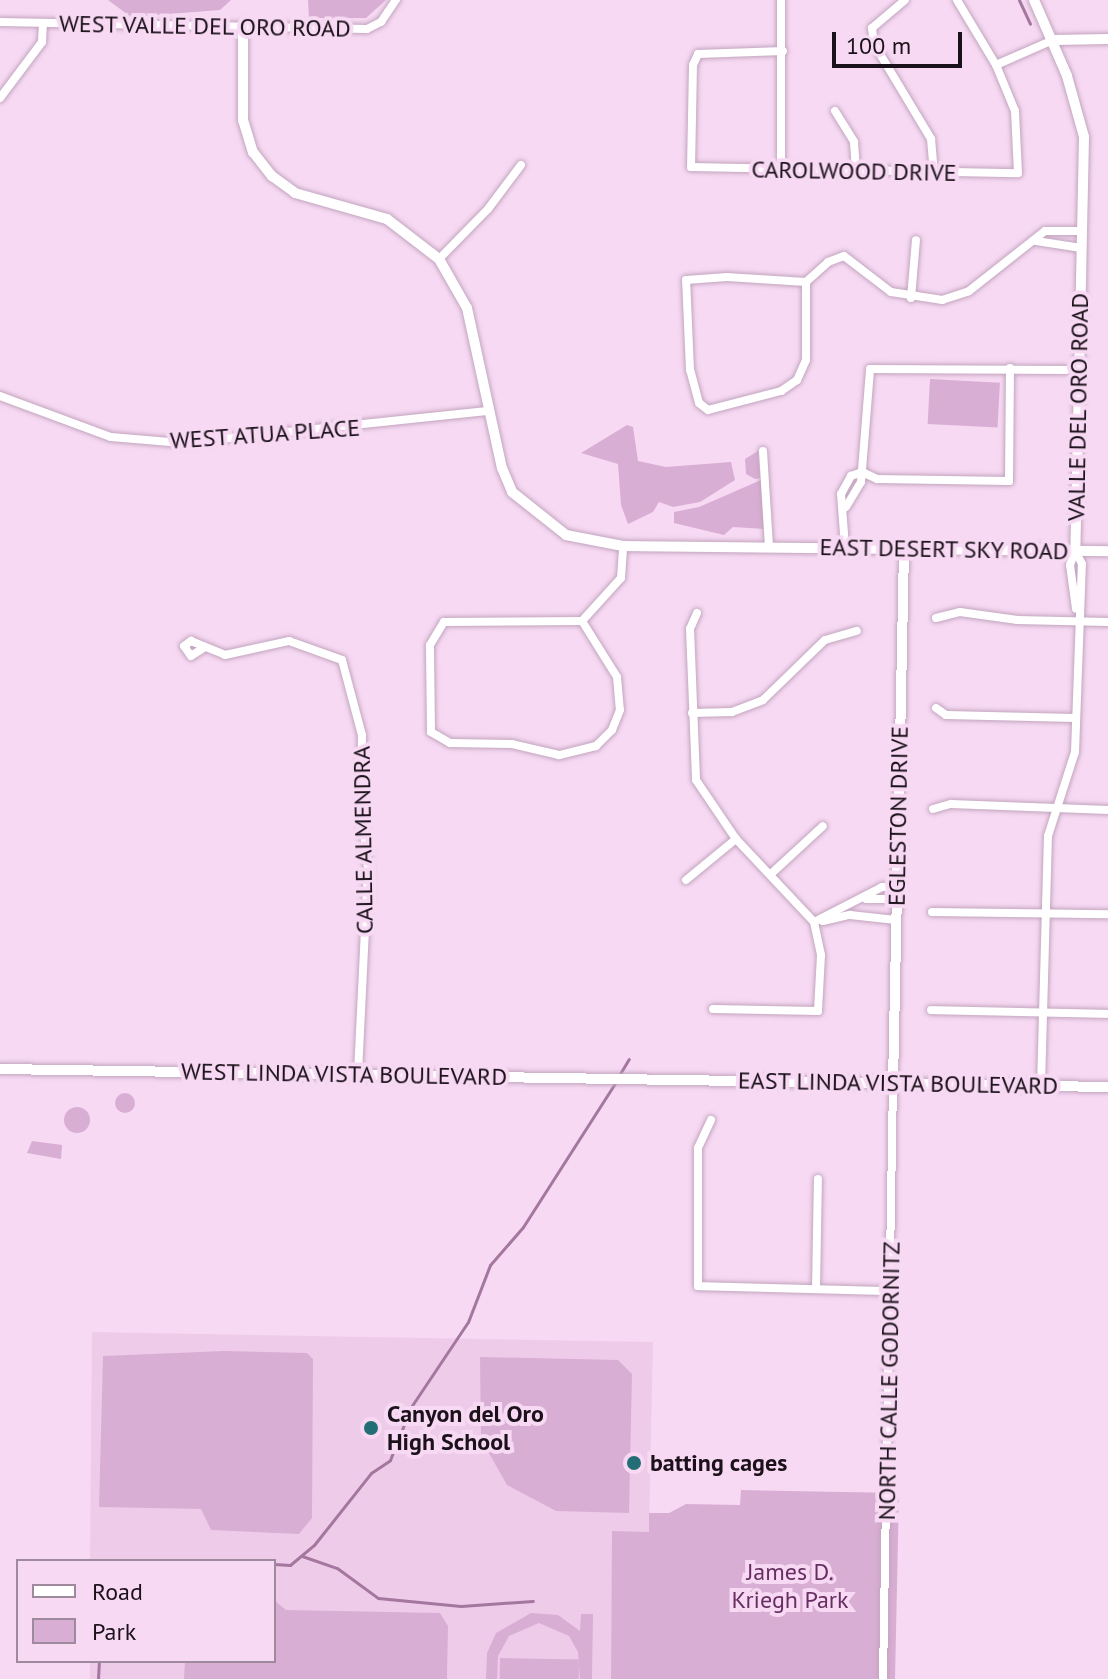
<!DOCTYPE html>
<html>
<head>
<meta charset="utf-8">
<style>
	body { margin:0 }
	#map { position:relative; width:1108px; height:1679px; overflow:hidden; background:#f7d9f3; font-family:"PT Sans",sans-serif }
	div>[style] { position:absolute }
	.built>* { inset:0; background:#efcbea }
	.green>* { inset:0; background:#d9aed4; transform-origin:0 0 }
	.round { border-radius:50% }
	.stream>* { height:3px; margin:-1.5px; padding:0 1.5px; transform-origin:1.5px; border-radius:1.5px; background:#a4779e }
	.roads { filter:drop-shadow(0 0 2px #c2a5be) drop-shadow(0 0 2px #c2a5be) }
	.minor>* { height:8px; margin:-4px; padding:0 4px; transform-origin:4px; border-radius:4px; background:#fff }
	.tertiary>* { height:10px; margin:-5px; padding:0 5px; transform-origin:5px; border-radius:5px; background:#fff }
	.dots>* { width:22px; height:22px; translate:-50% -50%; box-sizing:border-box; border:4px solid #f7d9f3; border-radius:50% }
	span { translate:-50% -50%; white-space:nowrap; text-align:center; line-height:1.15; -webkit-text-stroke:8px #f7d9f3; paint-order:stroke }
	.street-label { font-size:24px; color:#1b111a }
	.poi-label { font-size:24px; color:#1b111a; font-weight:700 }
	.left { translate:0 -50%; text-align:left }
	.park-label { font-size:24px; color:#672e62 }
	.legend { position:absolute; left:16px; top:1559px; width:260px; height:104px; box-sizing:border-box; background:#f7d9f3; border:2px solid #9f899c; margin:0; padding:10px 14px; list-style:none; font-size:24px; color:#1b111a }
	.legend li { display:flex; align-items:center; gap:16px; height:40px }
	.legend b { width:40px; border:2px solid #9f899c }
	.scale { position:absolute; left:832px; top:32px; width:130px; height:36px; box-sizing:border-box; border:4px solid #1b111a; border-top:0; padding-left:10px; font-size:24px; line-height:28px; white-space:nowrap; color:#1b111a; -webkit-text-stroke:6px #f7d9f3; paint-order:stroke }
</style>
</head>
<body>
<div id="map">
	<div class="built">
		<i style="clip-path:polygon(92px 1332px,653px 1342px,649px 1532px,613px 1532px,611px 1679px,90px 1679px,90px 1661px,274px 1661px,274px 1561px,90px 1561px)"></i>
	</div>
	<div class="green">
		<i style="clip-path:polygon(108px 0,231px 0,220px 10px,131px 17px)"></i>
		<i style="clip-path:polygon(308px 0,386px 0,366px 18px,309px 18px)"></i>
		<i style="left:930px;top:379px;width:70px;height:45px;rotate:3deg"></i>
		<i style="clip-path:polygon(627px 425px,633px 427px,638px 461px,666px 467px,731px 462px,735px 480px,700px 502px,673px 507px,659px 502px,653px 512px,628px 524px,621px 505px,618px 464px,581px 453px)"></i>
		<i style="clip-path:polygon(758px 451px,760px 478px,755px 479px,746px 474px,745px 459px)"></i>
		<i style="clip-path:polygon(761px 480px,764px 529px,733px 527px,724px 535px,674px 523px,674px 512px,699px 507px)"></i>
		<i class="round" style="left:115px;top:1093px;width:20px;height:20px"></i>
		<i class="round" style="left:64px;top:1107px;width:26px;height:26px"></i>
		<i style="clip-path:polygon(32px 1141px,62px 1145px,61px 1159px,27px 1153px)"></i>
		<i style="clip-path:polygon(224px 1351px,307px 1353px,313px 1359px,312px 1518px,299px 1534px,211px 1530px,201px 1509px,99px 1507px,103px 1356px)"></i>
		<i style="clip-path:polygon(480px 1357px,618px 1360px,632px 1374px,629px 1513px,556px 1511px,507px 1485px,481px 1439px)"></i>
		<i style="clip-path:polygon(741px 1490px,899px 1493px,895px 1679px,611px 1679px,612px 1531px,649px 1532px,649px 1513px,669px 1513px,686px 1504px,740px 1505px)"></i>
		<i style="clip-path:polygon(274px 1600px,286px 1610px,440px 1613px,448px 1626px,447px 1679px,184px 1679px,185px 1661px,274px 1661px)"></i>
		<i style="clip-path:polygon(531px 1613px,558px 1615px,580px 1631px,581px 1614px,593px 1614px,592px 1679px,580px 1679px,578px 1652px,569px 1636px,539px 1623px,509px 1636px,498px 1656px,497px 1679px,486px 1679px,487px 1653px,496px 1633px)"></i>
		<i style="left:500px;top:1658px;width:79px;height:21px;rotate:1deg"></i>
	</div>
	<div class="stream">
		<i style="left:1019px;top:0;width:26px;rotate:65deg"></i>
		<i style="left:618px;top:1077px;width:21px;rotate:-59deg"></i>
		<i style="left:302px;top:1556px;width:37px;rotate:19deg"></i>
		<i style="left:337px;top:1568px;width:51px;rotate:36.2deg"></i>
		<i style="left:378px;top:1598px;width:83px;rotate:5.5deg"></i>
		<i style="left:461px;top:1606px;width:72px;rotate:-4deg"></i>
		<i style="left:274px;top:1564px;width:16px;rotate:4deg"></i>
		<i style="left:290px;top:1565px;width:31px;rotate:-40deg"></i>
		<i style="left:314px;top:1545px;width:92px;rotate:-51.6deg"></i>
		<i style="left:371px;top:1473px;width:23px;rotate:-34deg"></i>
		<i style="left:390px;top:1460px;width:57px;rotate:-68.4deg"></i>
		<i style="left:411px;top:1407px;width:102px;rotate:-56.2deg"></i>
		<i style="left:468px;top:1322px;width:61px;rotate:-68.9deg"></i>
		<i style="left:490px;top:1265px;width:50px;rotate:-49deg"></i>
		<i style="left:523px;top:1227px;width:171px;rotate:-57.4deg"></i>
		<i style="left:98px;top:1679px;width:18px;rotate:-87deg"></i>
	</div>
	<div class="roads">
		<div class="minor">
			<i style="left:781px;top:0;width:170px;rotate:90deg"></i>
			<i style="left:0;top:22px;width:367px;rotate:1.1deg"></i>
			<i style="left:367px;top:29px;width:16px;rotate:-27deg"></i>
			<i style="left:381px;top:22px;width:27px;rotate:-56deg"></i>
			<i style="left:872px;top:28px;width:16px;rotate:83deg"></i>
			<i style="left:874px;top:44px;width:111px;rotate:59deg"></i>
			<i style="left:931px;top:139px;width:32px;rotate:85deg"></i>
			<i style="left:872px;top:28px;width:43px;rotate:-40.3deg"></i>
			<i style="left:698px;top:54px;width:12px;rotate:114deg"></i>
			<i style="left:693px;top:65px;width:102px;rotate:91.1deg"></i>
			<i style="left:691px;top:167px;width:327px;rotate:1.1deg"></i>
			<i style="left:1018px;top:173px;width:62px;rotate:-92.8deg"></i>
			<i style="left:1015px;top:111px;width:50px;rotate:-112.4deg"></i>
			<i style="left:996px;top:65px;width:76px;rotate:-121deg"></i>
			<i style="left:698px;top:54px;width:85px;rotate:-2deg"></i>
			<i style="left:996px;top:65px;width:62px;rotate:-23.7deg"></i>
			<i style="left:0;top:98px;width:70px;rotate:-53.1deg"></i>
			<i style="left:42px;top:42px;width:19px;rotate:-87deg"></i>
			<i style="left:835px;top:111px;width:36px;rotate:58deg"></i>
			<i style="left:854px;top:142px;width:28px;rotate:86deg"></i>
			<i style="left:1036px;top:241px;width:46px;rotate:8.8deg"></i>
			<i style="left:439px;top:259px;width:70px;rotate:-45.6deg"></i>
			<i style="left:488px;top:209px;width:55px;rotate:-53.1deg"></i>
			<i style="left:727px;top:277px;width:79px;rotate:3.6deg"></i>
			<i style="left:806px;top:282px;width:78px;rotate:90deg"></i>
			<i style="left:806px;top:360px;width:22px;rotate:114deg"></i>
			<i style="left:797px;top:380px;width:19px;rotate:145deg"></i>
			<i style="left:781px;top:391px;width:75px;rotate:165.4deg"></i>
			<i style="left:708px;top:410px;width:11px;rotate:-142deg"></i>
			<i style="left:699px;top:403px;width:34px;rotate:-105deg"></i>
			<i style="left:690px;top:370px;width:90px;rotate:-92.5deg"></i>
			<i style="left:686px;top:280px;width:41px;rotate:-4.2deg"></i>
			<i style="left:806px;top:282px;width:30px;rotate:-42deg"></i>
			<i style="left:828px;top:262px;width:17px;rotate:-21deg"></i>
			<i style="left:844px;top:256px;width:59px;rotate:37.5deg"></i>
			<i style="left:891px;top:292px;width:52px;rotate:8.9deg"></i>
			<i style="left:942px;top:300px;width:28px;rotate:-18deg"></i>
			<i style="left:969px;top:291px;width:97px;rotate:-38.3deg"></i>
			<i style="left:1045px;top:231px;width:36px"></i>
			<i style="left:911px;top:298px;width:58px;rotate:-85.1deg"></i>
			<i style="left:0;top:396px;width:118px;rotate:20.3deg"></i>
			<i style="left:111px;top:437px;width:71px;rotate:4.8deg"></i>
			<i style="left:182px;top:443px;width:309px;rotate:-6deg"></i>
			<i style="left:763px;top:451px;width:96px;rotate:86.4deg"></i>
			<i style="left:862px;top:472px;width:17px;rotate:25deg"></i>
			<i style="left:877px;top:479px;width:132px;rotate:0.9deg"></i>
			<i style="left:1009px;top:481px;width:113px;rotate:-89.5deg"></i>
			<i style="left:846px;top:507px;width:29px;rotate:-59deg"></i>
			<i style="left:861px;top:482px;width:113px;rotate:-85.4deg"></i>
			<i style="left:870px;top:369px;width:196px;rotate:0.3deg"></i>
			<i style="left:845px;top:547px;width:53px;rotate:-94.3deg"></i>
			<i style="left:841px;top:494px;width:21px;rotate:-61deg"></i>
			<i style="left:851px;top:476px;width:12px;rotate:-20deg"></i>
			<i style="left:1075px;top:550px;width:16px;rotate:108deg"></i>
			<i style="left:1070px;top:565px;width:44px;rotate:82.2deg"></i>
			<i style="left:697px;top:613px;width:17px;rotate:114deg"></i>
			<i style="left:690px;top:629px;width:151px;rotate:87.7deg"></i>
			<i style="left:696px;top:780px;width:71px;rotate:55.9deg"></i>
			<i style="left:736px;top:839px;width:114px;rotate:46.8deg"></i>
			<i style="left:814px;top:922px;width:34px;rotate:78deg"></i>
			<i style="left:821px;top:955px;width:56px;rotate:93.1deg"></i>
			<i style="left:818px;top:1011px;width:105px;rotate:-178.9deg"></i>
			<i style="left:936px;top:618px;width:25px;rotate:-14deg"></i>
			<i style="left:960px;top:612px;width:58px;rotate:8deg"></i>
			<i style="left:1017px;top:620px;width:91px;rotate:1.3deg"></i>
			<i style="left:582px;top:621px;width:66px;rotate:58deg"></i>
			<i style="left:617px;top:677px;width:33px;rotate:85deg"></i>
			<i style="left:620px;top:710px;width:22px;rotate:112deg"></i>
			<i style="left:612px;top:730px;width:23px;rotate:135deg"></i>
			<i style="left:596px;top:746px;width:38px;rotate:166deg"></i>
			<i style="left:559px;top:755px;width:48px;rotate:-166.8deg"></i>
			<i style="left:512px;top:744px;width:62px;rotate:-179.1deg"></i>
			<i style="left:450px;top:743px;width:22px;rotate:-150deg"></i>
			<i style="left:431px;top:732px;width:87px;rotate:-90.7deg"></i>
			<i style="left:430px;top:645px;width:27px;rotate:-59deg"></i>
			<i style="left:444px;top:622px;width:138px;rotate:-0.4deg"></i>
			<i style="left:582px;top:621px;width:58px;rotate:-47.8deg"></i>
			<i style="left:621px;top:578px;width:32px;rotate:-86deg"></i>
			<i style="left:202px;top:649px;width:13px;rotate:148deg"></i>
			<i style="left:191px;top:656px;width:12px;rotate:-125deg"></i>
			<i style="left:184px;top:646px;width:9px;rotate:-36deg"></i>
			<i style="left:191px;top:641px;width:37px;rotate:22deg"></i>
			<i style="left:225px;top:655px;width:66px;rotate:-12.3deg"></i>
			<i style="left:289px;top:641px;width:56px;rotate:19.7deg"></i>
			<i style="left:342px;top:660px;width:78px;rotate:75.1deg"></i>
			<i style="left:362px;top:735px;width:71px;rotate:90.8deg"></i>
			<i style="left:361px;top:806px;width:62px;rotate:83.6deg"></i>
			<i style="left:368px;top:868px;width:207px;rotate:92.8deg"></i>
			<i style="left:936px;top:708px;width:12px;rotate:35deg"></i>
			<i style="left:946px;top:715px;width:129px;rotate:1.3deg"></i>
			<i style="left:692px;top:713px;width:40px;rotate:-1.4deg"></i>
			<i style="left:732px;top:712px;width:33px;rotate:-21deg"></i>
			<i style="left:763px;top:700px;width:86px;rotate:-44.1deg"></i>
			<i style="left:825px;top:640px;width:33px;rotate:-16deg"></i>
			<i style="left:933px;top:809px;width:19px;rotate:-16deg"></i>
			<i style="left:951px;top:804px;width:157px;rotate:2.2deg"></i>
			<i style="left:772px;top:873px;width:69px;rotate:-42.7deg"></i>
			<i style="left:686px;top:880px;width:65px;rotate:-39.4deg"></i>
			<i style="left:866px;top:899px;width:30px"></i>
			<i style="left:932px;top:912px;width:176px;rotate:0.7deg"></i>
			<i style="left:823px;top:921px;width:28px;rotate:-13deg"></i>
			<i style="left:850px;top:915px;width:46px;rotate:6.2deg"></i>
			<i style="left:814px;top:922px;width:76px;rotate:-27.2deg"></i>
			<i style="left:882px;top:887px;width:15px;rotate:-4deg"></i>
			<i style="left:931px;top:1010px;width:177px;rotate:1.3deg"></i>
			<i style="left:1041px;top:1086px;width:250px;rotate:-88.4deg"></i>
			<i style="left:1048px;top:836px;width:88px;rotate:-72.2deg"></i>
			<i style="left:1075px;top:752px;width:188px;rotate:-87.9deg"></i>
			<i style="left:1082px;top:564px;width:16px;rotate:-117deg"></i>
			<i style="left:711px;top:1120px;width:31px;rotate:115deg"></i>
			<i style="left:698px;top:1148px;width:138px;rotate:90deg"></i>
			<i style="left:698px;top:1286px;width:192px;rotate:1.5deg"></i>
			<i style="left:816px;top:1289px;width:110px;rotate:-89deg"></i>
			<i style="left:883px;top:1679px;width:595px;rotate:-89.04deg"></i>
		</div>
		<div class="tertiary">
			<i style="left:1034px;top:0;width:83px;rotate:66.5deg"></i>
			<i style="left:1067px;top:76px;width:63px;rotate:74.4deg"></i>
			<i style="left:1084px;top:137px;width:413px;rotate:91.2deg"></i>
			<i style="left:243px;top:26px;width:94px;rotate:90deg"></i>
			<i style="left:243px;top:120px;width:34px;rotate:73deg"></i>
			<i style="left:253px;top:152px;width:31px;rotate:52deg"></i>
			<i style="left:272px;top:176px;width:29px;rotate:36deg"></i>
			<i style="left:295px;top:193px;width:96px;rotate:15.8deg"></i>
			<i style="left:387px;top:219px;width:66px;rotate:37.6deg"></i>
			<i style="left:439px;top:259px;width:56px;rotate:60.3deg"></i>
			<i style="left:467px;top:308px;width:164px;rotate:77.7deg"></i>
			<i style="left:502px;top:468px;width:26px;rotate:67deg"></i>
			<i style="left:512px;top:492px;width:69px;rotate:38.5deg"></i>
			<i style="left:566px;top:535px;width:58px;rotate:10.9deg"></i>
			<i style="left:623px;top:546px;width:485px;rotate:0.6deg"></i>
			<i style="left:1053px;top:40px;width:55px;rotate:-1deg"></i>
			<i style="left:0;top:1069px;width:1108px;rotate:0.93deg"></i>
			<i style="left:893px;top:1084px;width:536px;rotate:-88.82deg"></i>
		</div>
	</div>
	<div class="dots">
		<i style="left:371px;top:1428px;background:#236d76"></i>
		<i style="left:634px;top:1463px;background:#236d76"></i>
	</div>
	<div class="street-label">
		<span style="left:205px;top:26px;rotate:1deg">WEST VALLE DEL ORO ROAD</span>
		<span style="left:854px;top:171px;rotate:1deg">CAROLWOOD DRIVE</span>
		<span style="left:1078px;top:407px;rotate:-89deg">VALLE DEL ORO ROAD</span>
		<span style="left:265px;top:434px;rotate:-4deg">WEST ATUA PLACE</span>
		<span style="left:944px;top:549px;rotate:1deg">EAST DESERT SKY ROAD</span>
		<span style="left:898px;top:816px;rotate:-89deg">EGLESTON DRIVE</span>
		<span style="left:363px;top:840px;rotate:-91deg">CALLE ALMENDRA</span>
		<span style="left:344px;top:1074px;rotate:1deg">WEST LINDA VISTA BOULEVARD</span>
		<span style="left:898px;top:1083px;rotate:1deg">EAST LINDA VISTA BOULEVARD</span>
		<span style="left:889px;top:1381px;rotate:-89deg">NORTH CALLE GODORNITZ</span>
	</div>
	<div class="poi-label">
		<span class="left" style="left:387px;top:1428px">Canyon del Oro<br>High School</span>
		<span class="left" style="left:650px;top:1463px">batting cages</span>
	</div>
	<div class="park-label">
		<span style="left:790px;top:1586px">James D.<br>Kriegh Park</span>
	</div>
	<ul class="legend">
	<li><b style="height:10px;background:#fff"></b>Road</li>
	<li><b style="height:22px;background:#d9aed4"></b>Park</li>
	</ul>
	<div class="scale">100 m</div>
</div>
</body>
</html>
